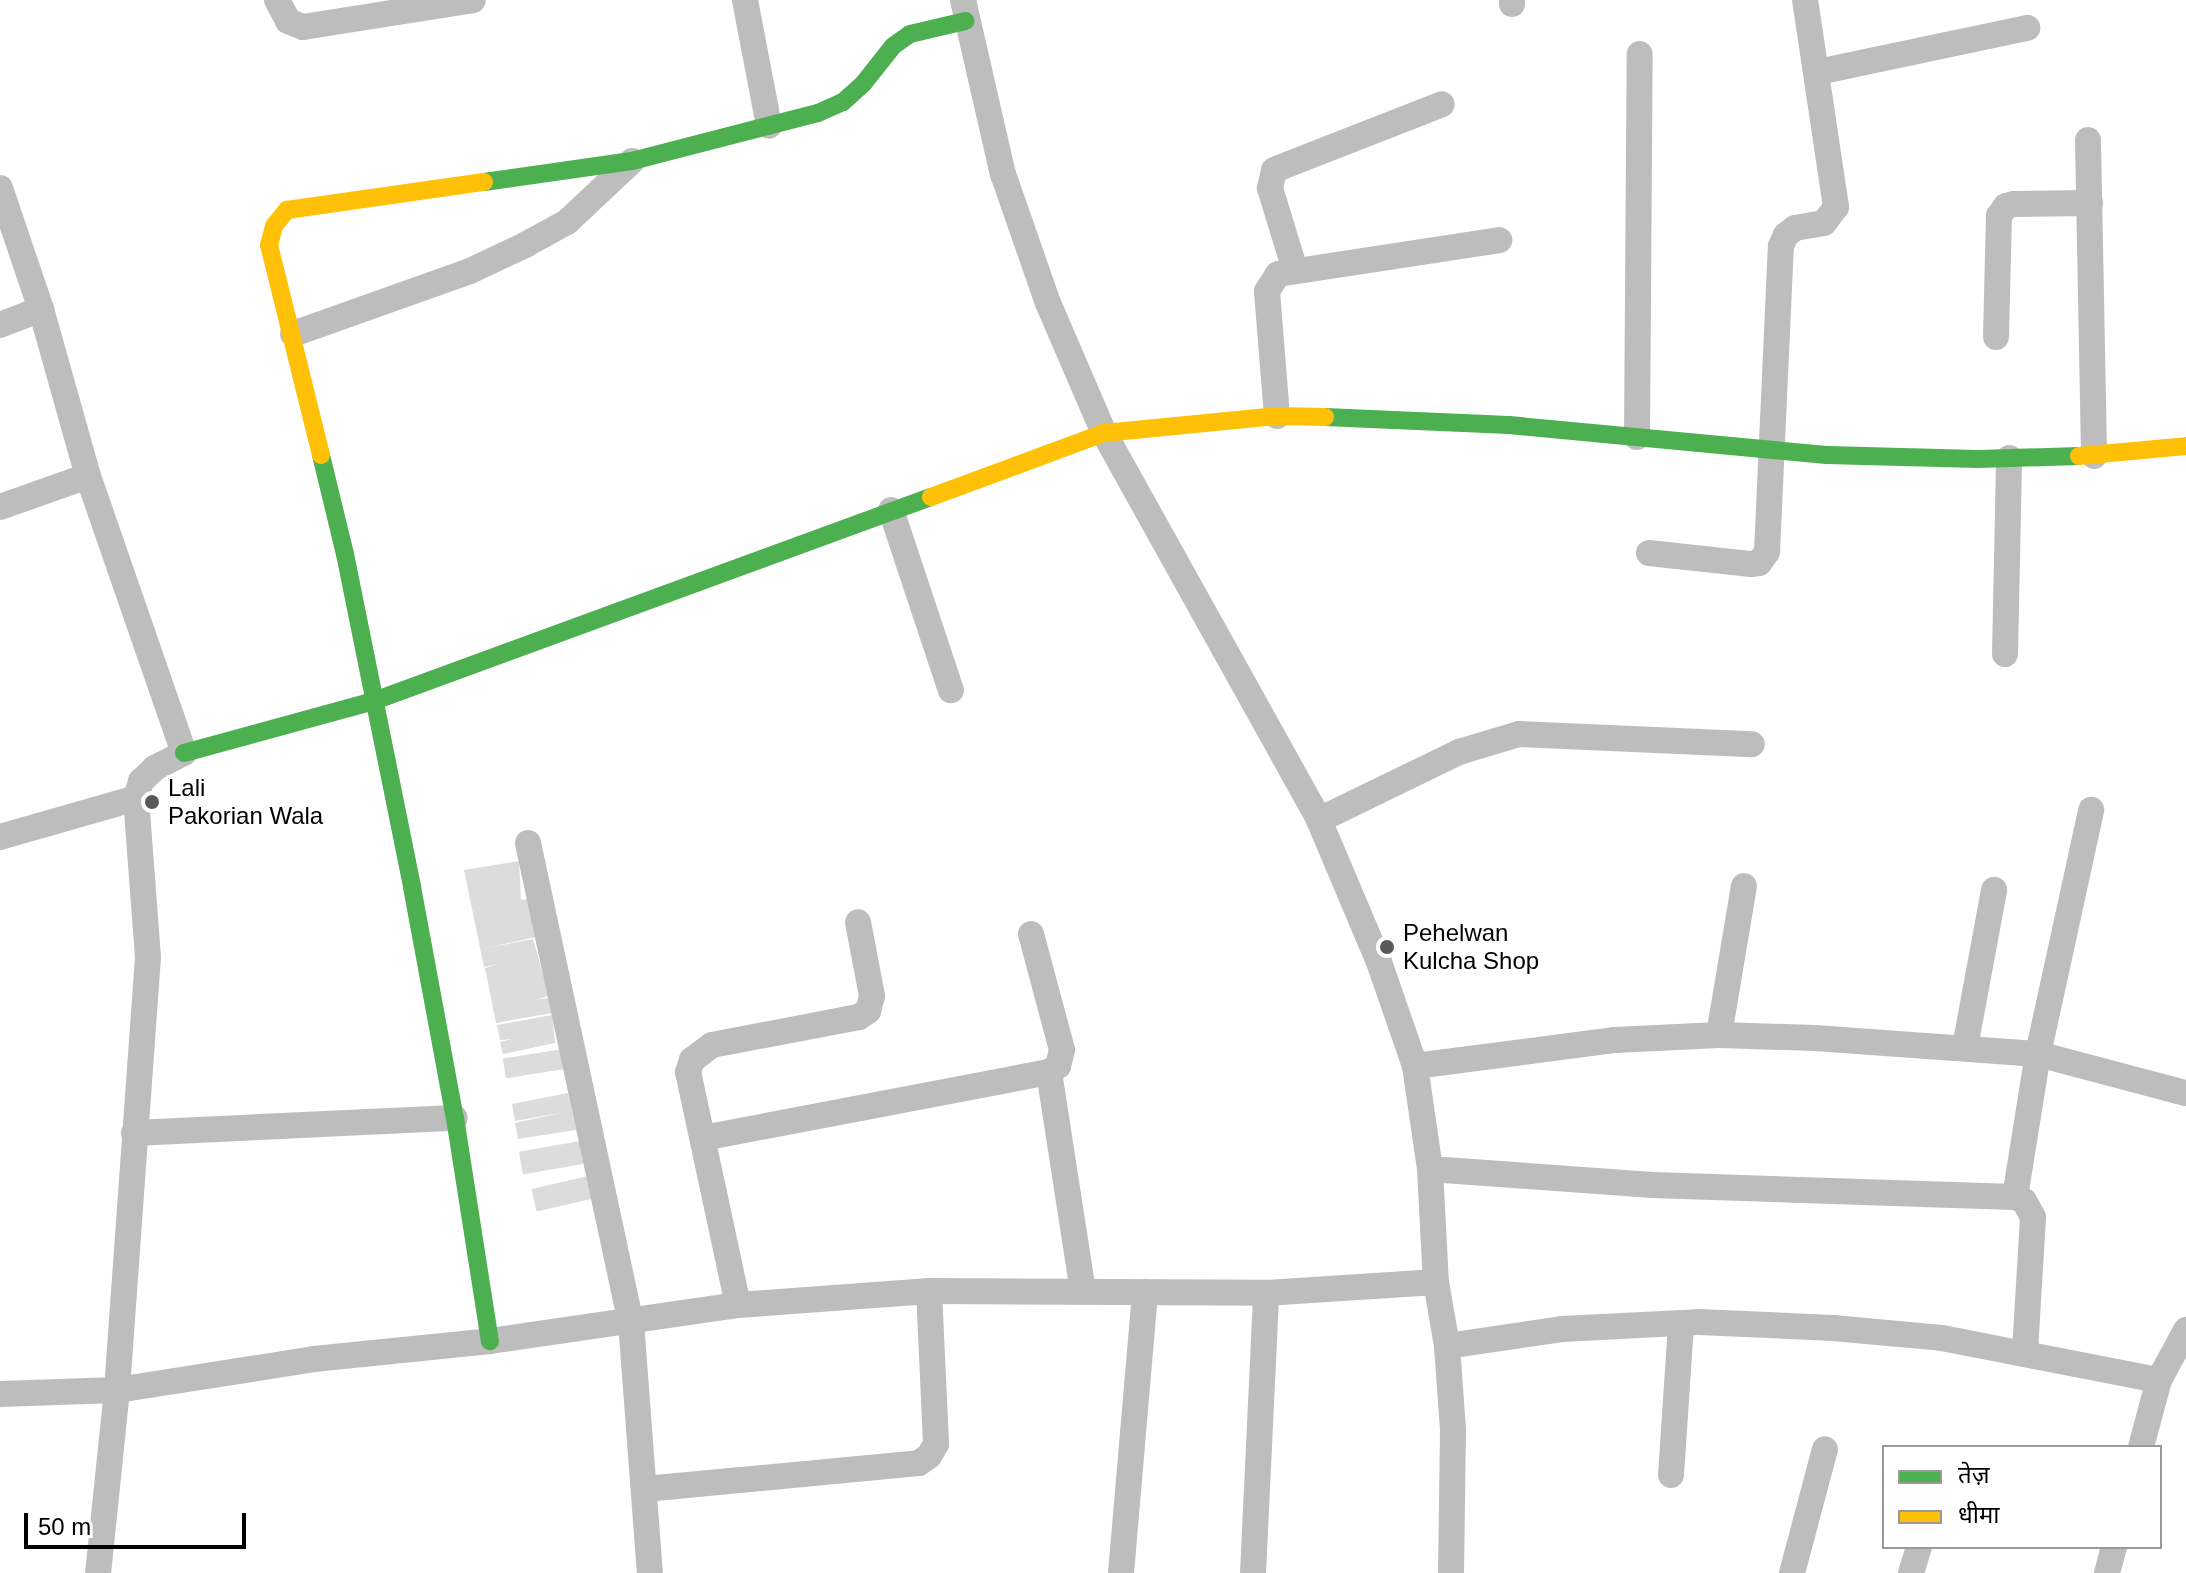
<!DOCTYPE html>
<html>
<head>
<meta charset="utf-8">
<style>
	body { margin:0 }
	#map { position:relative; width:2186px; height:1573px; overflow:hidden; background:#fff; font-family:Arial,"Noto Sans Devanagari",sans-serif }
	div>[style] { position:absolute }
	.building>* { inset:0; background:#dcdcdc; transform-origin:0 0 }
	.street>* { height:26px; margin:-13px; padding:0 13px; transform-origin:13px; border-radius:13px; background:#bdbdbd }
	.fast>* { height:18px; margin:-9px; padding:0 9px; transform-origin:9px; border-radius:9px; background:#4caf50 }
	.slow>* { height:18px; margin:-9px; padding:0 9px; transform-origin:9px; border-radius:9px; background:#ffc107 }
	.dots>* { width:22px; height:22px; translate:-50% -50%; box-sizing:border-box; border:4px solid #fff; border-radius:50% }
	span { translate:-50% -50%; white-space:nowrap; text-align:center; line-height:1.15; -webkit-text-stroke:7px #fff; paint-order:stroke }
	.poi-label { font-size:24px; color:#000 }
	.left { translate:0 -50%; text-align:left }
	.legend { position:absolute; left:1882px; top:1445px; width:280px; height:104px; box-sizing:border-box; background:#fff; border:2px solid #999; margin:0; padding:10px 14px; list-style:none; font-size:24px; color:#000 }
	.legend li { display:flex; align-items:center; gap:16px; height:40px }
	.legend b { width:40px; border:2px solid #999 }
	.scale { position:absolute; left:24px; top:1513px; width:222px; height:36px; box-sizing:border-box; border:4px solid #000; border-top:0; padding-left:10px; font-size:24px; line-height:28px; white-space:nowrap; color:#000; -webkit-text-stroke:6px #fff; paint-order:stroke }
</style>
</head>
<body>
<div id="map">
	<div class="building">
		<i style="clip-path:polygon(519px 861px,521px 900px,528px 899px,536px 937px,486px 948px,533px 939px,549px 996px,536px 1000px,549px 998px,552px 1013px,496px 1023px,485px 968px,499px 964px,484px 967px,464px 870px)"></i>
		<i style="clip-path:polygon(552px 1015px,555px 1043px,503px 1054px,500px 1042px,512px 1039px,500px 1040px,497px 1025px)"></i>
		<i style="left:563px;top:1049px;width:20px;height:61px;rotate:81deg"></i>
		<i style="clip-path:polygon(568px 1093px,576px 1130px,518px 1139px,515px 1123px,565px 1112px,515px 1121px,512px 1104px)"></i>
		<i style="left:580px;top:1141px;width:23px;height:62px;rotate:80deg"></i>
		<i style="left:588px;top:1176px;width:23px;height:58px;rotate:77deg"></i>
	</div>
	<div class="street">
		<i style="left:277px;top:0;width:24px;rotate:62deg"></i>
		<i style="left:288px;top:21px;width:16px;rotate:22deg"></i>
		<i style="left:303px;top:27px;width:172px;rotate:-9deg"></i>
		<i style="left:745px;top:0;width:128px;rotate:79.2deg"></i>
		<i style="left:963px;top:0;width:179px;rotate:77.1deg"></i>
		<i style="left:1003px;top:174px;width:137px;rotate:70.8deg"></i>
		<i style="left:1048px;top:303px;width:142px;rotate:66.7deg"></i>
		<i style="left:1104px;top:433px;width:443px;rotate:60.9deg"></i>
		<i style="left:1319px;top:820px;width:154px;rotate:67.1deg"></i>
		<i style="left:1379px;top:962px;width:110px;rotate:70.9deg"></i>
		<i style="left:1415px;top:1066px;width:104px;rotate:81.7deg"></i>
		<i style="left:1430px;top:1169px;width:113px;rotate:87deg"></i>
		<i style="left:1512px;top:0;width:4px;rotate:90deg"></i>
		<i style="left:1818px;top:72px;width:214px;rotate:-11.9deg"></i>
		<i style="left:2088px;top:140px;width:316px;rotate:88.9deg"></i>
		<i style="left:0;top:188px;width:128px;rotate:71.3deg"></i>
		<i style="left:41px;top:309px;width:173px;rotate:74.3deg"></i>
		<i style="left:88px;top:476px;width:293px;rotate:70.9deg"></i>
		<i style="left:184px;top:753px;width:33px;rotate:153deg"></i>
		<i style="left:155px;top:768px;width:19px;rotate:137deg"></i>
		<i style="left:141px;top:781px;width:18px;rotate:106deg"></i>
		<i style="left:136px;top:798px;width:159px;rotate:85.7deg"></i>
		<i style="left:148px;top:957px;width:434px;rotate:94.1deg"></i>
		<i style="left:117px;top:1390px;width:184px;rotate:95.9deg"></i>
		<i style="left:1295px;top:270px;width:86px;rotate:-107deg"></i>
		<i style="left:1270px;top:188px;width:18px;rotate:-77deg"></i>
		<i style="left:1274px;top:170px;width:180px;rotate:-21.4deg"></i>
		<i style="left:0;top:325px;width:44px;rotate:-21.3deg"></i>
		<i style="left:293px;top:334px;width:188px;rotate:-19.6deg"></i>
		<i style="left:470px;top:271px;width:61px;rotate:-25.3deg"></i>
		<i style="left:525px;top:245px;width:48px;rotate:-28.7deg"></i>
		<i style="left:567px;top:222px;width:89px;rotate:-43.2deg"></i>
		<i style="left:1996px;top:337px;width:121px;rotate:-88.6deg"></i>
		<i style="left:1999px;top:216px;width:12px;rotate:-55deg"></i>
		<i style="left:2006px;top:206px;width:8px;rotate:-14deg"></i>
		<i style="left:2014px;top:204px;width:76px;rotate:-0.8deg"></i>
		<i style="left:1277px;top:416px;width:125px;rotate:-94.6deg"></i>
		<i style="left:1267px;top:291px;width:20px;rotate:-57deg"></i>
		<i style="left:1278px;top:274px;width:224px;rotate:-8.7deg"></i>
		<i style="left:1637px;top:437px;width:383px;rotate:-89.6deg"></i>
		<i style="left:0;top:507px;width:93px;rotate:-19.4deg"></i>
		<i style="left:891px;top:510px;width:190px;rotate:71.6deg"></i>
		<i style="left:1649px;top:553px;width:103px;rotate:6.2deg"></i>
		<i style="left:1751px;top:564px;width:8px;rotate:-7deg"></i>
		<i style="left:1759px;top:563px;width:14px;rotate:-54deg"></i>
		<i style="left:1767px;top:552px;width:306px;rotate:-87.4deg"></i>
		<i style="left:1781px;top:246px;width:12px;rotate:-66deg"></i>
		<i style="left:1786px;top:235px;width:11px;rotate:-38deg"></i>
		<i style="left:1795px;top:228px;width:29px;rotate:-10deg"></i>
		<i style="left:1824px;top:223px;width:20px;rotate:-53deg"></i>
		<i style="left:1836px;top:207px;width:209px;rotate:-98.5deg"></i>
		<i style="left:2005px;top:654px;width:196px;rotate:-88.8deg"></i>
		<i style="left:1319px;top:820px;width:156px;rotate:-25.9deg"></i>
		<i style="left:1459px;top:752px;width:63px;rotate:-16.7deg"></i>
		<i style="left:1519px;top:734px;width:233px;rotate:2.5deg"></i>
		<i style="left:0;top:837px;width:141px;rotate:-16deg"></i>
		<i style="left:528px;top:843px;width:490px;rotate:77.9deg"></i>
		<i style="left:631px;top:1322px;width:252px;rotate:85.7deg"></i>
		<i style="left:1031px;top:934px;width:120px;rotate:75deg"></i>
		<i style="left:1062px;top:1050px;width:16px;rotate:104deg"></i>
		<i style="left:1058px;top:1066px;width:11px;rotate:146deg"></i>
		<i style="left:1719px;top:1035px;width:151px;rotate:-80.5deg"></i>
		<i style="left:1965px;top:1047px;width:160px;rotate:-79.5deg"></i>
		<i style="left:1415px;top:1066px;width:202px;rotate:-7.4deg"></i>
		<i style="left:1615px;top:1040px;width:104px;rotate:-2.8deg"></i>
		<i style="left:1719px;top:1035px;width:96px;rotate:1.8deg"></i>
		<i style="left:1815px;top:1038px;width:224px;rotate:4.1deg"></i>
		<i style="left:2038px;top:1054px;width:153px;rotate:14.8deg"></i>
		<i style="left:134px;top:1133px;width:321px;rotate:-2.7deg"></i>
		<i style="left:703px;top:1138px;width:352px;rotate:-10.8deg"></i>
		<i style="left:1049px;top:1072px;width:222px;rotate:81.2deg"></i>
		<i style="left:1430px;top:1169px;width:223px;rotate:4.1deg"></i>
		<i style="left:1652px;top:1185px;width:363px;rotate:1.9deg"></i>
		<i style="left:738px;top:1305px;width:238px;rotate:-102.1deg"></i>
		<i style="left:688px;top:1072px;width:13px;rotate:-72deg"></i>
		<i style="left:692px;top:1060px;width:25px;rotate:-37deg"></i>
		<i style="left:712px;top:1045px;width:150px;rotate:-10.8deg"></i>
		<i style="left:859px;top:1017px;width:11px;rotate:-34deg"></i>
		<i style="left:868px;top:1011px;width:16px;rotate:-75deg"></i>
		<i style="left:872px;top:996px;width:75px;rotate:-100.7deg"></i>
		<i style="left:1447px;top:1346px;width:116px;rotate:-8.4deg"></i>
		<i style="left:1562px;top:1329px;width:136px;rotate:-2.9deg"></i>
		<i style="left:1698px;top:1322px;width:135px;rotate:2.5deg"></i>
		<i style="left:1833px;top:1328px;width:109px;rotate:5.2deg"></i>
		<i style="left:1942px;top:1338px;width:221px;rotate:11deg"></i>
		<i style="left:2159px;top:1380px;width:57px;rotate:-61.6deg"></i>
		<i style="left:2025px;top:1352px;width:135px;rotate:-86.6deg"></i>
		<i style="left:2033px;top:1217px;width:18px;rotate:-119deg"></i>
		<i style="left:2024px;top:1201px;width:10px;rotate:-156deg"></i>
		<i style="left:2015px;top:1197px;width:145px;rotate:-80.9deg"></i>
		<i style="left:2038px;top:1054px;width:250px;rotate:-77.7deg"></i>
		<i style="left:0;top:1394px;width:117px;rotate:-2deg"></i>
		<i style="left:117px;top:1390px;width:199px;rotate:-8.9deg"></i>
		<i style="left:314px;top:1359px;width:177px;rotate:-5.8deg"></i>
		<i style="left:490px;top:1341px;width:251px;rotate:-8.3deg"></i>
		<i style="left:738px;top:1305px;width:192px;rotate:-4.2deg"></i>
		<i style="left:929px;top:1291px;width:337px;rotate:0.3deg"></i>
		<i style="left:1266px;top:1293px;width:170px;rotate:-3.7deg"></i>
		<i style="left:1436px;top:1282px;width:65px;rotate:80.2deg"></i>
		<i style="left:1447px;top:1346px;width:84px;rotate:85.9deg"></i>
		<i style="left:1453px;top:1430px;width:143px;rotate:90.8deg"></i>
		<i style="left:2141px;top:1447px;width:69px;rotate:-75deg"></i>
		<i style="left:1671px;top:1475px;width:152px;rotate:-86.2deg"></i>
		<i style="left:645px;top:1489px;width:275px;rotate:-5.4deg"></i>
		<i style="left:919px;top:1463px;width:12px;rotate:-35deg"></i>
		<i style="left:929px;top:1456px;width:14px;rotate:-60deg"></i>
		<i style="left:936px;top:1444px;width:153px;rotate:-92.6deg"></i>
		<i style="left:1121px;top:1573px;width:282px;rotate:-85.1deg"></i>
		<i style="left:1253px;top:1573px;width:280px;rotate:-87.3deg"></i>
		<i style="left:1792px;top:1573px;width:128px;rotate:-75.1deg"></i>
		<i style="left:1911px;top:1573px;width:27px;rotate:-73deg"></i>
		<i style="left:2107px;top:1573px;width:27px;rotate:-75deg"></i>
	</div>
	<div class="fast">
		<i style="left:484px;top:182px;width:149px;rotate:-8.1deg"></i>
		<i style="left:632px;top:161px;width:192px;rotate:-14.5deg"></i>
		<i style="left:818px;top:113px;width:27px;rotate:-24deg"></i>
		<i style="left:843px;top:102px;width:27px;rotate:-42deg"></i>
		<i style="left:863px;top:84px;width:48px;rotate:-51.7deg"></i>
		<i style="left:893px;top:46px;width:21px;rotate:-35deg"></i>
		<i style="left:910px;top:34px;width:57px;rotate:-13.1deg"></i>
		<i style="left:1325px;top:417px;width:184px;rotate:2.5deg"></i>
		<i style="left:1509px;top:425px;width:319px;rotate:5.4deg"></i>
		<i style="left:1827px;top:455px;width:151px;rotate:1.5deg"></i>
		<i style="left:1978px;top:459px;width:101px;rotate:-1.7deg"></i>
		<i style="left:321px;top:455px;width:102px;rotate:76.4deg"></i>
		<i style="left:345px;top:554px;width:340px;rotate:78.6deg"></i>
		<i style="left:412px;top:887px;width:235px;rotate:79.5deg"></i>
		<i style="left:455px;top:1118px;width:226px;rotate:81.1deg"></i>
		<i style="left:184px;top:753px;width:197px;rotate:-15.3deg"></i>
		<i style="left:374px;top:701px;width:593px;rotate:-20.12deg"></i>
	</div>
	<div class="slow">
		<i style="left:321px;top:455px;width:216px;rotate:-103.9deg"></i>
		<i style="left:269px;top:245px;width:20px;rotate:-75deg"></i>
		<i style="left:274px;top:226px;width:21px;rotate:-51deg"></i>
		<i style="left:287px;top:210px;width:199px;rotate:-8.1deg"></i>
		<i style="left:2079px;top:456px;width:107px;rotate:-5.3deg"></i>
		<i style="left:931px;top:497px;width:184px;rotate:-20.3deg"></i>
		<i style="left:1104px;top:433px;width:174px;rotate:-5.6deg"></i>
		<i style="left:1277px;top:416px;width:48px;rotate:1.2deg"></i>
	</div>
	<div class="dots">
		<i style="left:152px;top:802px;background:#595959"></i>
		<i style="left:1387px;top:947px;background:#595959"></i>
	</div>
	<div class="poi-label">
		<span class="left" style="left:168px;top:802px">Lali<br>Pakorian Wala</span>
		<span class="left" style="left:1403px;top:947px">Pehelwan<br>Kulcha Shop</span>
	</div>
	<ul class="legend">
	<li><b style="height:10px;background:#4caf50"></b>तेज़</li>
	<li><b style="height:10px;background:#ffc107"></b>धीमा</li>
	</ul>
	<div class="scale">50 m</div>
</div>
</body>
</html>
